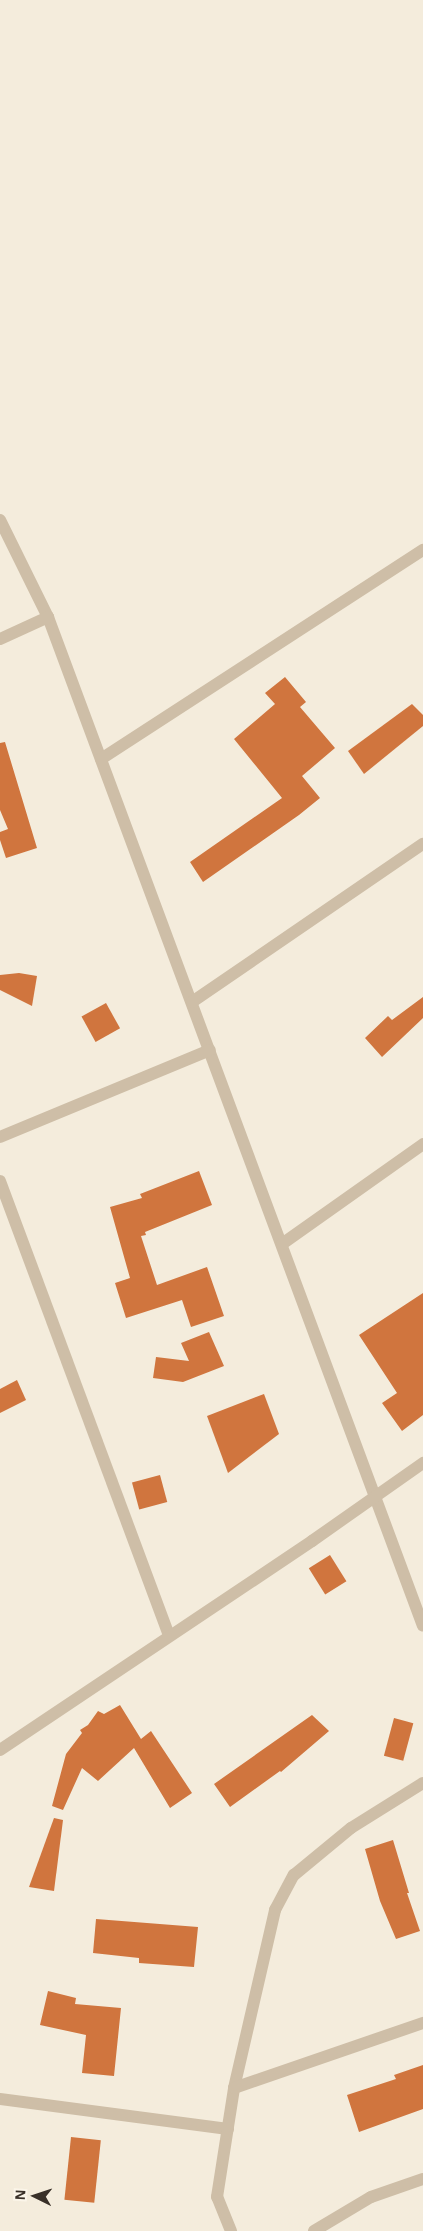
<!DOCTYPE html>
<html>
<head>
<meta charset="utf-8">
<style>
	body { margin:0 }
	#map { position:relative; width:423px; height:2231px; overflow:hidden; background:#f4ecdc; font-family:Arial,sans-serif }
	div>[style] { position:absolute }
	.building>* { inset:0; background:#d0753e; transform-origin:0 0 }
	.minor>* { height:12px; margin:-6px; padding:0 6px; transform-origin:6px; border-radius:6px; background:#cebea7 }
	span { translate:-50% -50%; white-space:nowrap; text-align:center; line-height:1.15; -webkit-text-stroke:4px #fbf5e9; paint-order:stroke }
	.north { position:absolute; left:10px; top:2171px; width:50px; height:50px; -webkit-text-stroke:4px #fbf5e9; paint-order:stroke; rotate:274deg; font-size:14px; font-weight:700; line-height:20px; text-align:center; color:#393028 }
	.north::after { content:''; display:block; margin:auto; width:18px; height:22px; background:#393028; clip-path:polygon(50% 0,100% 100%,50% 72%,0 100%) }
</style>
</head>
<body>
<div id="map">
	<div class="building">
		<i style="clip-path:polygon(285px 677px,306px 702px,300px 707px,335px 748px,302px 776px,320px 798px,299px 815px,203px 882px,190px 862px,282px 798px,234px 739px,275px 704px,265px 693px)"></i>
		<i style="clip-path:polygon(412px 704px,423px 715px,423px 726px,364px 774px,348px 751px)"></i>
		<i style="clip-path:polygon(5px 742px,37px 848px,6px 858px,0 840px,0 832px,8px 829px,0 810px,0 743px)"></i>
		<i style="clip-path:polygon(19px 973px,37px 976px,32px 1006px,0 990px,0 975px)"></i>
		<i style="clip-path:polygon(423px 997px,423px 1018px,382px 1057px,365px 1038px,388px 1016px,392px 1020px)"></i>
		<i style="left:106px;top:1003px;width:29px;height:28px;rotate:61deg"></i>
		<i style="clip-path:polygon(199px 1171px,212px 1205px,145px 1232px,146px 1235px,141px 1236px,157px 1285px,207px 1267px,224px 1316px,191px 1327px,182px 1300px,126px 1318px,115px 1283px,130px 1278px,110px 1207px,142px 1198px,140px 1194px)"></i>
		<i style="clip-path:polygon(423px 1293px,423px 1415px,402px 1431px,382px 1403px,397px 1393px,359px 1335px)"></i>
		<i style="clip-path:polygon(209px 1332px,224px 1366px,183px 1382px,153px 1378px,156px 1357px,189px 1361px,181px 1343px)"></i>
		<i style="clip-path:polygon(17px 1380px,26px 1400px,0 1413px,0 1389px)"></i>
		<i style="clip-path:polygon(264px 1394px,279px 1434px,228px 1473px,207px 1416px)"></i>
		<i style="left:160px;top:1475px;width:28px;height:29px;rotate:75deg"></i>
		<i style="left:330px;top:1555px;width:31px;height:25px;rotate:58deg"></i>
		<i style="clip-path:polygon(120px 1705px,141px 1739px,151px 1731px,192px 1793px,170px 1808px,134px 1748px,98px 1781px,82px 1768px,63px 1810px,52px 1806px,66px 1754px,82px 1733px,80px 1730px,88px 1725px,98px 1711px,104px 1714px)"></i>
		<i style="clip-path:polygon(312px 1715px,329px 1731px,281px 1772px,280px 1771px,230px 1807px,214px 1784px)"></i>
		<i style="left:394px;top:1718px;width:20px;height:39px;rotate:15deg"></i>
		<i style="clip-path:polygon(54px 1818px,63px 1820px,54px 1891px,29px 1887px)"></i>
		<i style="clip-path:polygon(393px 1840px,409px 1893px,407px 1893px,420px 1931px,396px 1939px,380px 1901px,365px 1849px)"></i>
		<i style="clip-path:polygon(96px 1919px,198px 1927px,194px 1967px,139px 1963px,139px 1958px,93px 1953px)"></i>
		<i style="clip-path:polygon(48px 1991px,76px 1998px,75px 2004px,121px 2008px,114px 2076px,82px 2073px,86px 2035px,40px 2025px)"></i>
		<i style="clip-path:polygon(423px 2065px,423px 2109px,359px 2132px,347px 2095px,396px 2079px,394px 2075px)"></i>
		<i style="left:71px;top:2137px;width:30px;height:63px;rotate:6deg"></i>
	</div>
	<div class="minor">
		<i style="left:0;top:520px;width:108px;rotate:63.7deg"></i>
		<i style="left:48px;top:617px;width:1076px;rotate:69.61deg"></i>
		<i style="left:0;top:639px;width:53px;rotate:-24.6deg"></i>
		<i style="left:101px;top:759px;width:384px;rotate:-33deg"></i>
		<i style="left:192px;top:1002px;width:280px;rotate:-34.4deg"></i>
		<i style="left:0;top:1137px;width:227px;rotate:-22.5deg"></i>
		<i style="left:0;top:1181px;width:485px;rotate:69.6deg"></i>
		<i style="left:282px;top:1244px;width:173px;rotate:-35.3deg"></i>
		<i style="left:0;top:1750px;width:376px;rotate:-33.8deg"></i>
		<i style="left:312px;top:1541px;width:136px;rotate:-35.1deg"></i>
		<i style="left:234px;top:2088px;width:183px;rotate:-77deg"></i>
		<i style="left:275px;top:1910px;width:40px;rotate:-62deg"></i>
		<i style="left:294px;top:1875px;width:74px;rotate:-39.5deg"></i>
		<i style="left:351px;top:1828px;width:85px;rotate:-32deg"></i>
		<i style="left:0;top:2099px;width:230px;rotate:7.5deg"></i>
		<i style="left:231px;top:2231px;width:37px;rotate:-112deg"></i>
		<i style="left:217px;top:2197px;width:110px;rotate:-81.1deg"></i>
		<i style="left:234px;top:2088px;width:200px;rotate:-19deg"></i>
		<i style="left:314px;top:2231px;width:66px;rotate:-30.8deg"></i>
		<i style="left:371px;top:2197px;width:55px;rotate:-19.1deg"></i>
	</div>
	<div class="north">N</div>
</div>
</body>
</html>
